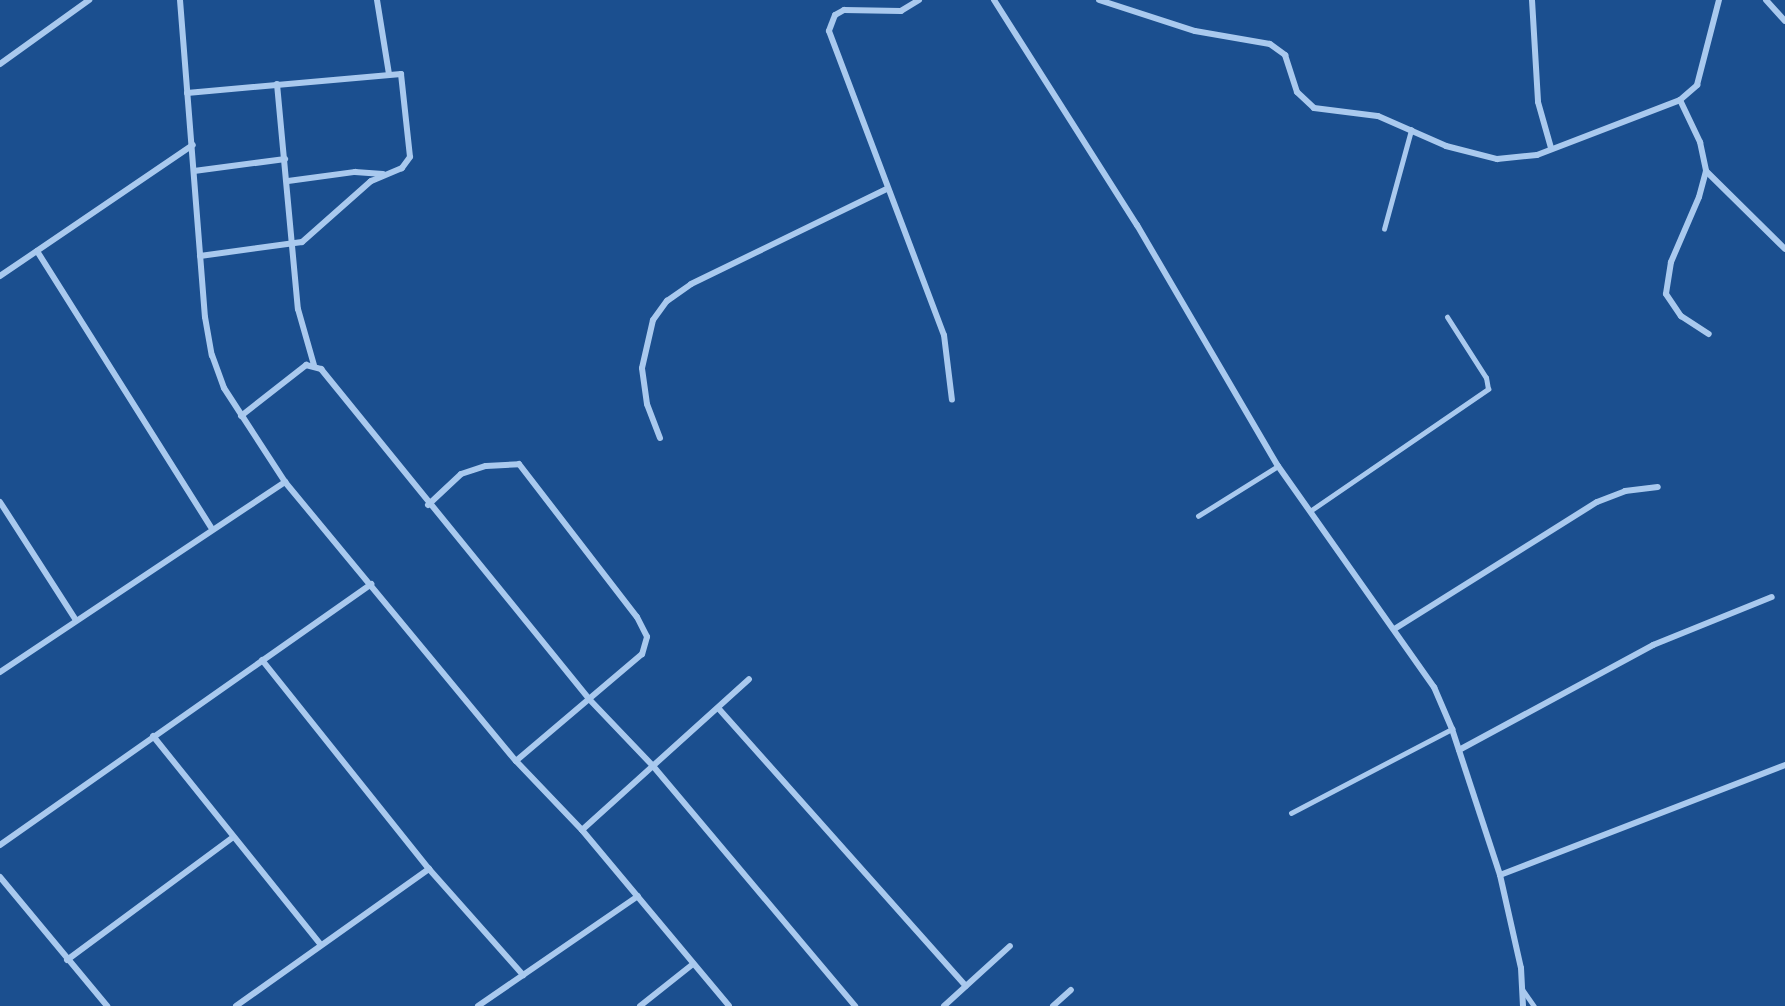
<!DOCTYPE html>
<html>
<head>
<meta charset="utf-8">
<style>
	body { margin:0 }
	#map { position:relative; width:1785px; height:1006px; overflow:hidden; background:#1b4f8f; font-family:Poppins,sans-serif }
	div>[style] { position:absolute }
	.lane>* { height:4.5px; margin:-2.25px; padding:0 2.25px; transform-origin:2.25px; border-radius:2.25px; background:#a9c9ee }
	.street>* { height:6px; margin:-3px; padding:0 3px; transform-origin:3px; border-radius:3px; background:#a9c9ee }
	span { translate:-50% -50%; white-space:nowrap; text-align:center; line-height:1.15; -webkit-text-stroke:4.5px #1b4f8f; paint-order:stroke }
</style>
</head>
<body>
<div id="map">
	<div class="lane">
		<i style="left:1384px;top:229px;width:103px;rotate:-74.7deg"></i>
		<i style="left:1310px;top:511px;width:216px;rotate:-34.4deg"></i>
		<i style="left:1488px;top:389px;width:11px;rotate:-100deg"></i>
		<i style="left:1486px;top:378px;width:72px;rotate:-122.6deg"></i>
		<i style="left:1198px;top:516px;width:94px;rotate:-32deg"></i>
		<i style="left:1291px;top:813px;width:182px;rotate:-27.6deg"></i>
		<i style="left:1523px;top:990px;width:19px;rotate:55deg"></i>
	</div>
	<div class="street">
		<i style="left:180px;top:0;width:318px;rotate:85.5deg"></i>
		<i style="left:205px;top:317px;width:39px;rotate:80deg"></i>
		<i style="left:212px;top:355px;width:35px;rotate:70deg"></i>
		<i style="left:224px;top:388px;width:112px;rotate:57deg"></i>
		<i style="left:285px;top:482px;width:362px;rotate:50.4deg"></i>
		<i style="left:516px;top:761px;width:95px;rotate:46.3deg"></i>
		<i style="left:582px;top:830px;width:229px;rotate:50.1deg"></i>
		<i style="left:377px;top:0;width:75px;rotate:80.8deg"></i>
		<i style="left:919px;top:0;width:21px;rotate:149deg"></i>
		<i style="left:901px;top:11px;width:57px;rotate:-179deg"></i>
		<i style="left:844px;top:10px;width:10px;rotate:151deg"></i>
		<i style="left:835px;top:15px;width:17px;rotate:111deg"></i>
		<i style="left:829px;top:31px;width:325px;rotate:69.3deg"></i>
		<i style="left:944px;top:335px;width:65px;rotate:83deg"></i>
		<i style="left:994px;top:0;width:267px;rotate:57.6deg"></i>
		<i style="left:1137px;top:225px;width:279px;rotate:59.7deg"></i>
		<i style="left:1278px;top:466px;width:271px;rotate:54.8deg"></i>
		<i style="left:1434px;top:687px;width:46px;rotate:66.8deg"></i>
		<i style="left:1452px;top:729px;width:154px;rotate:71.8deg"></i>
		<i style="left:1500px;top:875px;width:95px;rotate:77.3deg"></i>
		<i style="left:1521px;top:968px;width:38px;rotate:87deg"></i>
		<i style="left:1099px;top:0;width:101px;rotate:17.9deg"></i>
		<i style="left:1195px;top:31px;width:76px;rotate:9.8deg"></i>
		<i style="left:1270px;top:44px;width:19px;rotate:36deg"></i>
		<i style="left:1285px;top:55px;width:39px;rotate:72deg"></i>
		<i style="left:1297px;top:92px;width:23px;rotate:43deg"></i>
		<i style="left:1314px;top:108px;width:64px;rotate:7.1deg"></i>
		<i style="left:1378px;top:116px;width:74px;rotate:23.8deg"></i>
		<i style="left:1446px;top:146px;width:53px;rotate:14.3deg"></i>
		<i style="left:1497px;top:159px;width:40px;rotate:-5.7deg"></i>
		<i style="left:1537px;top:155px;width:153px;rotate:-21deg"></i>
		<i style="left:1680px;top:100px;width:23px;rotate:-41deg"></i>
		<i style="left:1697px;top:85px;width:88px;rotate:-75.5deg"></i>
		<i style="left:1532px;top:0;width:102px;rotate:86.6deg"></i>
		<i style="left:1538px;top:102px;width:48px;rotate:74.2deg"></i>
		<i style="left:1766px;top:0;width:28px;rotate:48deg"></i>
		<i style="left:0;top:64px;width:110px;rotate:-35.7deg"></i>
		<i style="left:277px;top:84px;width:226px;rotate:84.7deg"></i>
		<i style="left:298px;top:309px;width:58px;rotate:74.1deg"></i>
		<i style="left:187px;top:93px;width:215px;rotate:-5.1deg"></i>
		<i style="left:401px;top:74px;width:83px;rotate:83.8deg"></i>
		<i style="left:410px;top:157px;width:14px;rotate:126deg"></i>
		<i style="left:402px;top:168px;width:34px;rotate:157deg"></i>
		<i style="left:371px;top:181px;width:92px;rotate:138.5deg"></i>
		<i style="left:302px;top:242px;width:103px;rotate:172.2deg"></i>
		<i style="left:1680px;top:100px;width:47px;rotate:64.5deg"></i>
		<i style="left:1700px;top:142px;width:30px;rotate:78deg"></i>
		<i style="left:1706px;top:171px;width:27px;rotate:105deg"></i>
		<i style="left:1699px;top:197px;width:71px;rotate:113.3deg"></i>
		<i style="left:1671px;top:262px;width:32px;rotate:99deg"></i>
		<i style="left:1666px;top:294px;width:27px;rotate:56deg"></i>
		<i style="left:1681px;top:316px;width:33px;rotate:33deg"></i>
		<i style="left:194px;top:171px;width:92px;rotate:-7.5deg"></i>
		<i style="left:1706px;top:171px;width:111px;rotate:44.6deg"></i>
		<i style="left:288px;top:181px;width:68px;rotate:-7.7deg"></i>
		<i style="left:355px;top:172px;width:28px;rotate:4deg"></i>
		<i style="left:37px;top:251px;width:326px;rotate:57.8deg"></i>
		<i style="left:0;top:276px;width:233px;rotate:-34.2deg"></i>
		<i style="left:241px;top:416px;width:83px;rotate:-38.1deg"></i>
		<i style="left:306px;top:365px;width:16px;rotate:15deg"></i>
		<i style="left:321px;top:369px;width:425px;rotate:50.9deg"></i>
		<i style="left:589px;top:699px;width:93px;rotate:46.3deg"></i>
		<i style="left:653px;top:766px;width:314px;rotate:49.9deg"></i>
		<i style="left:660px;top:438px;width:36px;rotate:-111deg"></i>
		<i style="left:647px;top:404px;width:36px;rotate:-98deg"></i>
		<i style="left:642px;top:368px;width:49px;rotate:-77.1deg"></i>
		<i style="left:653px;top:320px;width:24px;rotate:-54deg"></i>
		<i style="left:667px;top:301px;width:29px;rotate:-35deg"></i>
		<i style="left:691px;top:284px;width:218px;rotate:-25.9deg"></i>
		<i style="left:0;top:502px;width:139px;rotate:57.3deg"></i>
		<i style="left:428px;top:505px;width:45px;rotate:-43.2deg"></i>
		<i style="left:461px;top:474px;width:26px;rotate:-18deg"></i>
		<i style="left:486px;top:466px;width:33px;rotate:-3deg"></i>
		<i style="left:519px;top:464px;width:193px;rotate:52.4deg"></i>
		<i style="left:637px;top:617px;width:22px;rotate:63deg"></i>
		<i style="left:647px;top:637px;width:18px;rotate:106deg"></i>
		<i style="left:642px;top:654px;width:165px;rotate:139.7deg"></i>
		<i style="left:1396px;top:628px;width:237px;rotate:-32.1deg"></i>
		<i style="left:1597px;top:502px;width:30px;rotate:-21deg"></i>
		<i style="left:1625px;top:491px;width:33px;rotate:-7deg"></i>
		<i style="left:262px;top:660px;width:268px;rotate:51.4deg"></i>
		<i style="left:429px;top:869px;width:142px;rotate:48.4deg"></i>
		<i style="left:0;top:672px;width:343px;rotate:-33.7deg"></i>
		<i style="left:719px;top:709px;width:371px;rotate:48.3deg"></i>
		<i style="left:153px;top:736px;width:268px;rotate:51.2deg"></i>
		<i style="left:1459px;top:750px;width:221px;rotate:-28.4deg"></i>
		<i style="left:1653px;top:645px;width:128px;rotate:-22deg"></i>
		<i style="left:582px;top:830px;width:225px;rotate:-42.1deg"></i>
		<i style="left:0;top:845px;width:454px;rotate:-35.1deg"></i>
		<i style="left:1500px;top:875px;width:305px;rotate:-21.1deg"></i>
		<i style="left:0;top:877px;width:168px;rotate:50.3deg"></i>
		<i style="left:67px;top:960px;width:205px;rotate:-36.5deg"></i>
		<i style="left:236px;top:1006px;width:237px;rotate:-35.4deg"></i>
		<i style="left:478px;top:1006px;width:194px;rotate:-34.5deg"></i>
		<i style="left:640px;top:1006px;width:68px;rotate:-38.4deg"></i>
		<i style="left:944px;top:1006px;width:89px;rotate:-42.3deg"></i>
		<i style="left:1053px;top:1006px;width:24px;rotate:-42deg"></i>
	</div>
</div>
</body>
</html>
